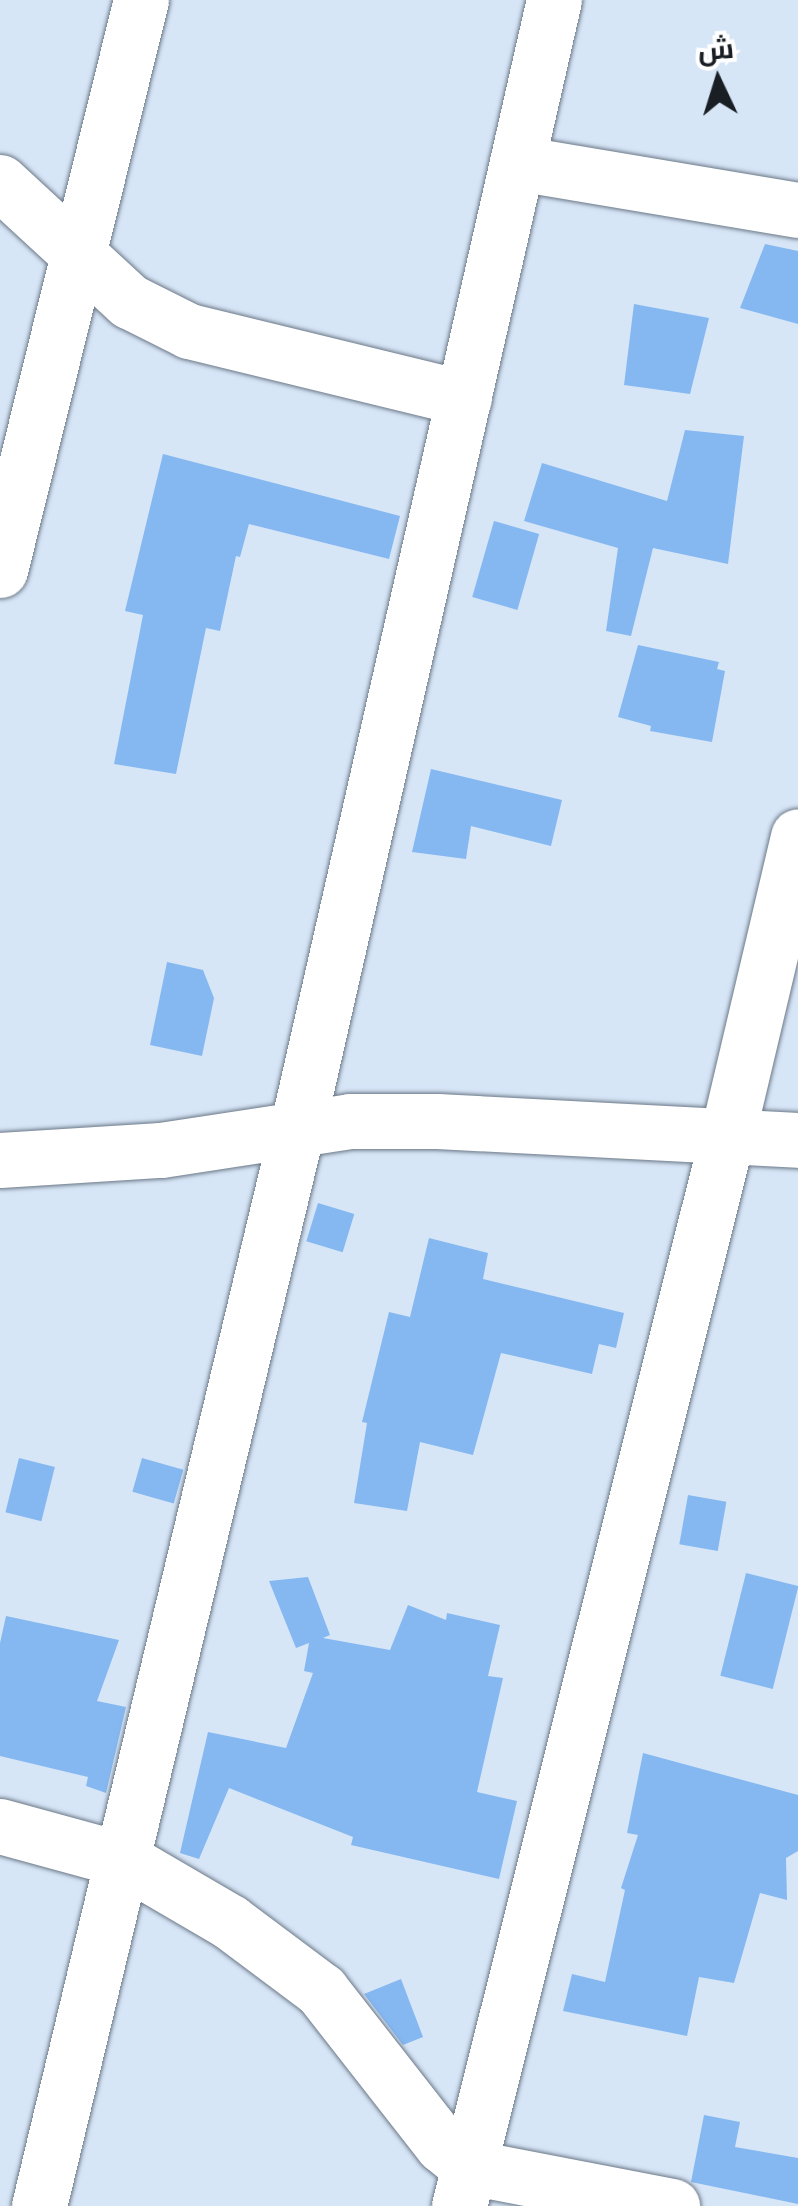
<!DOCTYPE html>
<html>
<head>
<meta charset="utf-8">
<style>
	body { margin:0 }
	#map { position:relative; width:798px; height:2206px; overflow:hidden; background:#d7e6f7; font-family:Poppins,Cairo,sans-serif }
	div>[style] { position:absolute }
	.building>* { inset:0; background:#85b8f1; transform-origin:0 0 }
	.roads { filter:drop-shadow(0 0 2px #6b7887) drop-shadow(0 0 2px #6b7887) }
	.minor>* { height:55px; margin:-27.5px; padding:0 27.5px; transform-origin:27.5px; border-radius:27.5px; background:#fff }
	span { translate:-50% -50%; white-space:nowrap; text-align:center; line-height:1.15; -webkit-text-stroke:10px #fff; paint-order:stroke }
	.north { position:absolute; left:668px; top:30px; width:100px; height:100px; -webkit-text-stroke:8px #fff; paint-order:stroke; rotate:356deg; font-size:28px; font-weight:700; line-height:40px; text-align:center; color:#191e24 }
	.north::after { content:''; display:block; margin:auto; width:35px; height:45px; background:#191e24; clip-path:polygon(50% 0,100% 100%,50% 72%,0 100%) }
</style>
</head>
<body>
<div id="map">
	<div class="building">
		<i style="clip-path:polygon(765px 244px,798px 251px,798px 324px,740px 308px)"></i>
		<i style="clip-path:polygon(634px 304px,709px 318px,690px 394px,624px 385px)"></i>
		<i style="clip-path:polygon(685px 430px,744px 436px,728px 564px,653px 548px,631px 636px,606px 631px,618px 548px,524px 521px,542px 463px,667px 501px)"></i>
		<i style="clip-path:polygon(163px 454px,400px 516px,389px 559px,249px 524px,240px 557px,236px 556px,220px 631px,206px 628px,176px 774px,114px 764px,143px 615px,125px 611px)"></i>
		<i style="left:494px;top:521px;width:47px;height:79px;rotate:16deg"></i>
		<i style="clip-path:polygon(638px 645px,719px 662px,717px 669px,725px 671px,712px 742px,650px 731px,651px 726px,618px 717px)"></i>
		<i style="clip-path:polygon(431px 769px,562px 800px,551px 846px,471px 826px,466px 859px,412px 852px)"></i>
		<i style="clip-path:polygon(167px 962px,203px 970px,214px 998px,202px 1056px,150px 1045px)"></i>
		<i style="left:318px;top:1203px;width:38px;height:40px;rotate:17deg"></i>
		<i style="clip-path:polygon(429px 1238px,488px 1253px,483px 1279px,624px 1313px,616px 1348px,599px 1344px,592px 1374px,501px 1353px,473px 1455px,420px 1442px,407px 1511px,354px 1503px,367px 1423px,362px 1422px,389px 1312px,410px 1317px)"></i>
		<i style="left:19px;top:1458px;width:37px;height:56px;rotate:14deg"></i>
		<i style="left:142px;top:1458px;width:43px;height:35px;rotate:16deg"></i>
		<i style="left:688px;top:1495px;width:39px;height:50px;rotate:10deg"></i>
		<i style="left:746px;top:1573px;width:54px;height:106px;rotate:14deg"></i>
		<i style="clip-path:polygon(308px 1577px,330px 1635px,323px 1638px,390px 1650px,408px 1605px,446px 1620px,447px 1613px,500px 1625px,488px 1676px,503px 1678px,477px 1792px,517px 1801px,499px 1879px,351px 1845px,353px 1837px,229px 1788px,199px 1859px,180px 1853px,208px 1732px,286px 1748px,313px 1673px,304px 1671px,309px 1643px,296px 1648px,269px 1581px)"></i>
		<i style="clip-path:polygon(6px 1616px,119px 1640px,97px 1701px,126px 1707px,106px 1793px,86px 1786px,88px 1777px,0 1756px,0 1643px)"></i>
		<i style="clip-path:polygon(643px 1753px,798px 1795px,798px 1851px,786px 1858px,787px 1900px,760px 1893px,734px 1983px,699px 1977px,687px 2036px,563px 2011px,572px 1974px,605px 1982px,625px 1890px,621px 1888px,638px 1835px,627px 1833px)"></i>
		<i style="clip-path:polygon(401px 1979px,423px 2037px,403px 2045px,364px 1994px)"></i>
		<i style="clip-path:polygon(704px 2115px,740px 2122px,735px 2147px,798px 2158px,798px 2204px,691px 2182px)"></i>
	</div>
	<div class="roads">
		<div class="minor">
			<i style="left:517px;top:163px;width:285px;rotate:9.5deg"></i>
			<i style="left:0;top:182px;width:176px;rotate:42.7deg"></i>
			<i style="left:129px;top:301px;width:67px;rotate:26.6deg"></i>
			<i style="left:189px;top:331px;width:283px;rotate:13.7deg"></i>
			<i style="left:0;top:570px;width:587px;rotate:-76.11deg"></i>
			<i style="left:0;top:1160px;width:161px;rotate:-3.6deg"></i>
			<i style="left:161px;top:1150px;width:191px;rotate:-8.7deg"></i>
			<i style="left:350px;top:1121px;width:87px"></i>
			<i style="left:437px;top:1121px;width:361px;rotate:3deg"></i>
			<i style="left:0;top:1826px;width:129px;rotate:15.3deg"></i>
			<i style="left:124px;top:1860px;width:123px;rotate:30.3deg"></i>
			<i style="left:230px;top:1922px;width:114px;rotate:36.8deg"></i>
			<i style="left:321px;top:1990px;width:197px;rotate:52deg"></i>
			<i style="left:442px;top:2145px;width:35px;rotate:39deg"></i>
			<i style="left:469px;top:2167px;width:207px;rotate:10.9deg"></i>
			<i style="left:39px;top:2206px;width:1107px;rotate:-76.53deg"></i>
			<i style="left:297px;top:1129px;width:1158px;rotate:-77.18deg"></i>
			<i style="left:459px;top:2206px;width:1102px;rotate:-75.93deg"></i>
			<i style="left:727px;top:1137px;width:309px;rotate:-76.7deg"></i>
		</div>
	</div>
	<div class="north">ش</div>
</div>
</body>
</html>
